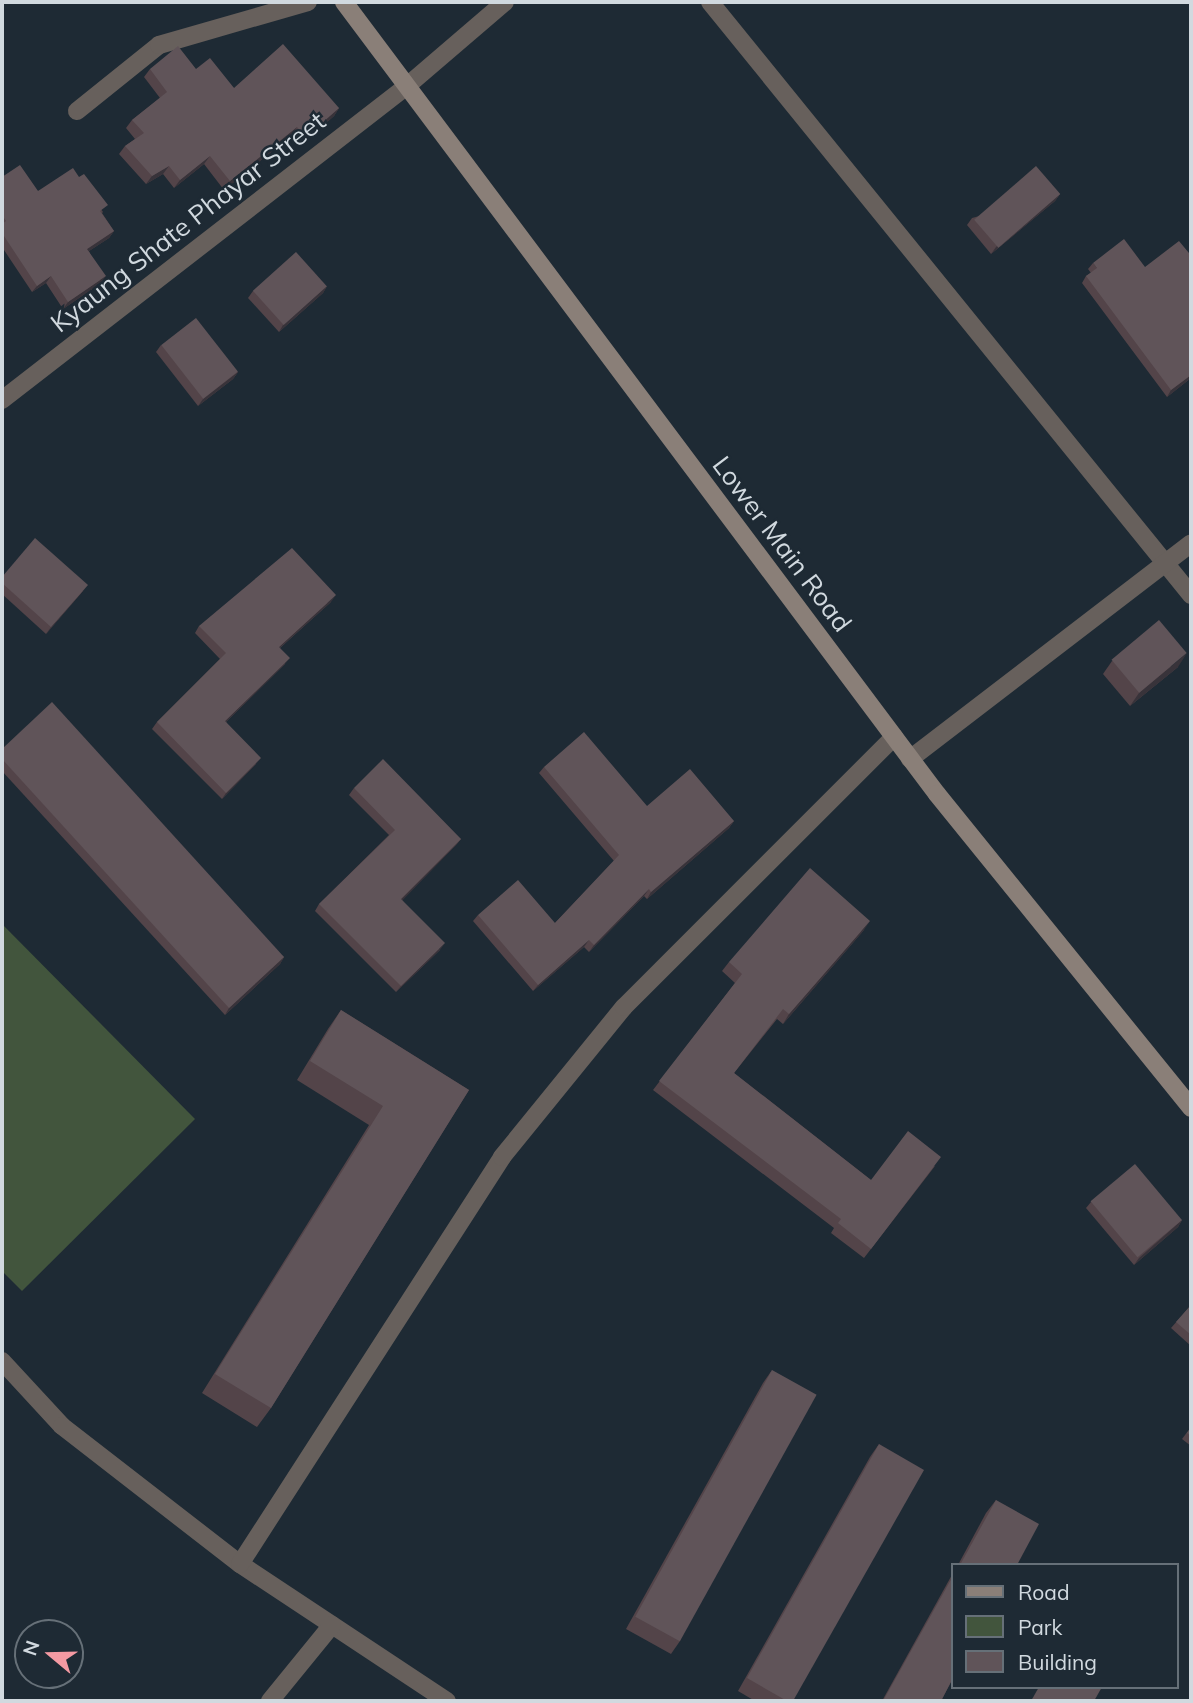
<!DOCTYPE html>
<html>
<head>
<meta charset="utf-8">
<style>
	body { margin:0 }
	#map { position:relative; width:1193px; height:1703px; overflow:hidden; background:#1e2a34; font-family:Mulish,sans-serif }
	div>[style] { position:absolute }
	.green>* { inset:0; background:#42553d }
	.service>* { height:18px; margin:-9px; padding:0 9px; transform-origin:9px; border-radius:9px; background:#67605c }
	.secondary>* { height:18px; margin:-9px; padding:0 9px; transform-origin:9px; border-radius:9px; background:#8a7f78 }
	.wall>* { inset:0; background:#534449 }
	.shaded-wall>* { inset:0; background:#38333a }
	.building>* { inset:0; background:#605459; transform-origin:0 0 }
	span { translate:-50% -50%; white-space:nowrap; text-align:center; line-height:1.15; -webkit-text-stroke:5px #1e2a34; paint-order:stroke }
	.street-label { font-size:26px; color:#d1d9df }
	.frame { position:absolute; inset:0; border:4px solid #d1d9df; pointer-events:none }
	.legend { position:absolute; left:951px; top:1563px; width:228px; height:126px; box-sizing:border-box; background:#1e2a34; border:2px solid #667078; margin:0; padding:9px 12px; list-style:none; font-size:21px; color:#d1d9df }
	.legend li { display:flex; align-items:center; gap:14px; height:35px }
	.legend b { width:35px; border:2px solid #667078 }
	.north { position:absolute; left:14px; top:1619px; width:70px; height:70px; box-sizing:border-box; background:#1e2a34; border:2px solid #667078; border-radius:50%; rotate:289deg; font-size:19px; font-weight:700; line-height:28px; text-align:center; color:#d1d9df }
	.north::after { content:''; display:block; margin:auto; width:24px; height:32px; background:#f49aa3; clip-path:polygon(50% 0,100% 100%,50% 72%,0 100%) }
</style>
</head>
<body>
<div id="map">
	<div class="green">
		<i style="clip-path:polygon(2px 924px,195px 1119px,22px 1291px,2px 1271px)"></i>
	</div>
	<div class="service">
		<i style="left:710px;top:2px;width:764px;rotate:50.95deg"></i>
		<i style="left:77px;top:111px;width:105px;rotate:-38.8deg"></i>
		<i style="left:159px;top:45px;width:155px;rotate:-16.1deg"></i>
		<i style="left:2px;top:400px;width:512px;rotate:-37.79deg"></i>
		<i style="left:407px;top:86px;width:129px;rotate:-40.6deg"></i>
		<i style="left:910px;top:759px;width:354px;rotate:-37.5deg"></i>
		<i style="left:2px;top:1361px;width:88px;rotate:47.3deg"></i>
		<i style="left:62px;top:1426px;width:225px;rotate:37.8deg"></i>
		<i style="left:240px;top:1564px;width:248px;rotate:33.5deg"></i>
		<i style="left:240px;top:1564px;width:484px;rotate:-57.2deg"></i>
		<i style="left:502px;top:1157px;width:193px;rotate:-50.9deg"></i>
		<i style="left:624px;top:1007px;width:382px;rotate:-45deg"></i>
		<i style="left:270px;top:1701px;width:98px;rotate:-50.8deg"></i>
	</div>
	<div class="secondary">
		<i style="left:344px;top:2px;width:989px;rotate:53.18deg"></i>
		<i style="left:937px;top:794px;width:404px;rotate:51deg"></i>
	</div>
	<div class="wall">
		<i style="clip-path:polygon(150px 69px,196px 69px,234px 88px,339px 108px,334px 116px,300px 146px,291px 136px,224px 190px,204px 164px,174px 188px,163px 174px,146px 184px,119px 154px,125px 146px,135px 139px,126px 128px,132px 120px,160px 98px,144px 77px)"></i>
		<i style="clip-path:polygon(2px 177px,38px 191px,79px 177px,103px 212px,102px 213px,114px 231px,109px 238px,89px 251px,101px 283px,63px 309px,46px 283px,32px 292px,2px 247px)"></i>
		<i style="clip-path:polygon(1060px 194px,1055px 201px,991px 254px,967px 225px,972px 218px)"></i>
		<i style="clip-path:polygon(1093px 263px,1191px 378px,1167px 397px,1082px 283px,1086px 276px,1091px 273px,1088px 269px)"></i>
		<i style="clip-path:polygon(327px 286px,323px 293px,279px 332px,248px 298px,253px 291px)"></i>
		<i style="clip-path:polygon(161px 345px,238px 372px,233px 379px,198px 406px,156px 352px)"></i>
		<i style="clip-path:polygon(2px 577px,83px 591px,46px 634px,2px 594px)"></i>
		<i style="clip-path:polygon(331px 602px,280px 648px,285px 664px,226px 722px,256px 764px,222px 799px,152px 729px,157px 722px,220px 659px,195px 633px,199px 626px)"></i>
		<i style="clip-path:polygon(1112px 661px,1178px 667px,1130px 706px,1103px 674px)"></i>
		<i style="clip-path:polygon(2px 749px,284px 957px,280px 964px,225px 1015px,2px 771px)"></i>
		<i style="clip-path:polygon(544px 767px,647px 806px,734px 821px,729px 828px,647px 899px,644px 896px,589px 952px,584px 947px,533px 991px,473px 921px,478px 915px,555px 923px,614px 861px,539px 773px)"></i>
		<i style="clip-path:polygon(354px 788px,461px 839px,456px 845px,402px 900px,440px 950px,396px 992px,315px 911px,319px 904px,389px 835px,349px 795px)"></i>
		<i style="clip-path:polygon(864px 930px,783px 1024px,777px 1019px,734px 1073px,871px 1180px,935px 1166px,864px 1258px,831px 1233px,834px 1228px,653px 1090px,735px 983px,722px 971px,729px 962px)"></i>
		<i style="clip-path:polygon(341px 1010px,469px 1090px,271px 1408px,257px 1427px,202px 1393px,369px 1125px,297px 1080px,328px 1029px)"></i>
		<i style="clip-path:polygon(1091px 1202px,1182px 1220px,1178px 1227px,1134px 1265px,1086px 1208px)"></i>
		<i style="clip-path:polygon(1191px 1305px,1191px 1346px,1171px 1328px)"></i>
		<i style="clip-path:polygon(772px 1370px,680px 1641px,671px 1654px,626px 1629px,763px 1383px)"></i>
		<i style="clip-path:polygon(1191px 1427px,1191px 1446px,1182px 1439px)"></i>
		<i style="clip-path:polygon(879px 1444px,793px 1701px,755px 1701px,738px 1691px,870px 1457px)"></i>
		<i style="clip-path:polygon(996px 1500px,1017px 1565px,958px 1565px,986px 1513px)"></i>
		<i style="clip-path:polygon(953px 1573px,953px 1678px,941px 1701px,882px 1701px)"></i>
	</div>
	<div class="shaded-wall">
		<i style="clip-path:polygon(339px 108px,334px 116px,300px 146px,306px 137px)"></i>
		<i style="clip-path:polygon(297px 127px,291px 136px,224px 190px,230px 181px)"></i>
		<i style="clip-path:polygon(210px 156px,204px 164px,174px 188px,180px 180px)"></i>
		<i style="clip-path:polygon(169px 166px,163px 174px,146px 184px,152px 176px)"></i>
		<i style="clip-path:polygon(1060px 194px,1055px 201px,991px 254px,996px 247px)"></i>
		<i style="clip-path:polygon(114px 231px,109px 238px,83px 255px,87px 249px)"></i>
		<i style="clip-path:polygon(51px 276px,46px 283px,32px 292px,37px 286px)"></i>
		<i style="clip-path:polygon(106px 276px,101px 283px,63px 309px,68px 302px)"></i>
		<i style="clip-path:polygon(327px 286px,323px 293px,279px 332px,283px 325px)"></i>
		<i style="clip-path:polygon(238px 372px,233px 379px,198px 406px,203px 399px)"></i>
		<i style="clip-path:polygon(1191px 375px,1191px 378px,1167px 397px,1171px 390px)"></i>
		<i style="clip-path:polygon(88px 585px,83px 591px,46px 634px,51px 627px)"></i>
		<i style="clip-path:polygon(336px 595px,331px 602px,274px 653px,279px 647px)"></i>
		<i style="clip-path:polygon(1187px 653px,1178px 667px,1130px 706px,1139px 693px)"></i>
		<i style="clip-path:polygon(290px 658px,285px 664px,220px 728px,225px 721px)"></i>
		<i style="clip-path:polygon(261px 758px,256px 764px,222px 799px,226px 793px)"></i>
		<i style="clip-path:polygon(734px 821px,729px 828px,647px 899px,651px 892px)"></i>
		<i style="clip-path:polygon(461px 839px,456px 845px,397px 906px,401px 899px)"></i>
		<i style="clip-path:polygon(649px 889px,644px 896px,589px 952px,594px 945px)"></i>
		<i style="clip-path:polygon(870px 921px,864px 930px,783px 1024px,789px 1014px)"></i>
		<i style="clip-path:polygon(589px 940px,584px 947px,533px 991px,538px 985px)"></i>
		<i style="clip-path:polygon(445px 943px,440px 950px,396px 992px,401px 986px)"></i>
		<i style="clip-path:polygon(284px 957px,280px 964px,225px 1015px,229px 1008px)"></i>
		<i style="clip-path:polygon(1182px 1220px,1178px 1227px,1134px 1265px,1139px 1258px)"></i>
	</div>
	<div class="building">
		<i style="clip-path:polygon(283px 44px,339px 108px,306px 137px,297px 127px,230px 181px,210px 156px,180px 180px,169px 166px,152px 176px,125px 146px,144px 133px,132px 120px,167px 92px,150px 69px,178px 46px,196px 69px,210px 58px,234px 88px)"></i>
		<i style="clip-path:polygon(20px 165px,38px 191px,73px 168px,79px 177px,84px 174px,108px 205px,100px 211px,114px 231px,87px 249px,106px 276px,68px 302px,51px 276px,37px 286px,2px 233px,2px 224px,6px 221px,2px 215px,2px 177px)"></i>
		<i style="left:1036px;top:166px;width:37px;height:82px;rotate:49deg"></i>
		<i style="clip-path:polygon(1124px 239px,1145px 267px,1179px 241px,1189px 253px,1191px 251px,1191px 375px,1171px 390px,1086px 276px,1097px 268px,1093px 263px)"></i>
		<i style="left:296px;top:252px;width:46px;height:58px;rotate:48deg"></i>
		<i style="left:196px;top:318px;width:68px;height:44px;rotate:52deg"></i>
		<i style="clip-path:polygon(35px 538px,88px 585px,51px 627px,2px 583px,2px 577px)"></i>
		<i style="clip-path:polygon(292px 548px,336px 595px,279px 647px,290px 658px,225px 721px,261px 758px,226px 793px,157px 722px,226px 653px,199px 626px)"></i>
		<i style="left:1159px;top:620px;width:43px;height:62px;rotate:50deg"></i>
		<i style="clip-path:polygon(52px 702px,284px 957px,229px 1008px,2px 759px,2px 749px)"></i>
		<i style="clip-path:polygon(584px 732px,647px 806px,690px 769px,734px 821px,651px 892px,649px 889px,594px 945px,589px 940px,538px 985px,478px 915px,518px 880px,555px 923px,619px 855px,544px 767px)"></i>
		<i style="clip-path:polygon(383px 759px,461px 839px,401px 899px,445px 943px,401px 986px,319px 904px,395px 830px,354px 788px)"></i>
		<i style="clip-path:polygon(810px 868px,870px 921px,789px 1014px,783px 1009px,734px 1073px,871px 1180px,908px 1131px,941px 1157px,871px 1249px,838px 1223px,841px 1219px,659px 1081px,742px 974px,729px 962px)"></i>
		<i style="clip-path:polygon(341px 1010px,469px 1090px,271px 1408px,215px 1374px,383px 1106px,310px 1061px)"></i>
		<i style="left:1135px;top:1164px;width:73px;height:58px;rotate:50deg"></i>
		<i style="clip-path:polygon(1191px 1305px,1191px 1335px,1176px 1322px)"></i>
		<i style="left:772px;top:1370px;width:51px;height:282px;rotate:29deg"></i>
		<i style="clip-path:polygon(1191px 1427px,1191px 1436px,1187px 1433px)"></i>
		<i style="clip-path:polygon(879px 1444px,924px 1470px,793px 1701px,787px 1701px,747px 1678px)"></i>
		<i style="clip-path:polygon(996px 1500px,1039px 1524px,1017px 1565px,960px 1565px)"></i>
		<i style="clip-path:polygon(953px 1576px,953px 1678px,941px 1701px,883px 1701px)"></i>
		<i style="clip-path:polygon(1039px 1687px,1102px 1687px,1094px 1701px,1031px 1701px)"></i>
	</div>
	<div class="street-label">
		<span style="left:188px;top:222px;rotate:-38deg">Kyaung Shate Phayar Street</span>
		<span style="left:782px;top:544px;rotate:53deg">Lower Main Road</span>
	</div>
	<div class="frame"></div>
	<ul class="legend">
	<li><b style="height:9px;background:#8a7f78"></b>Road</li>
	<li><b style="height:19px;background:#42553d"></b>Park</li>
	<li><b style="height:19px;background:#605459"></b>Building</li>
	</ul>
	<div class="north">N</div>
</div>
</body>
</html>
